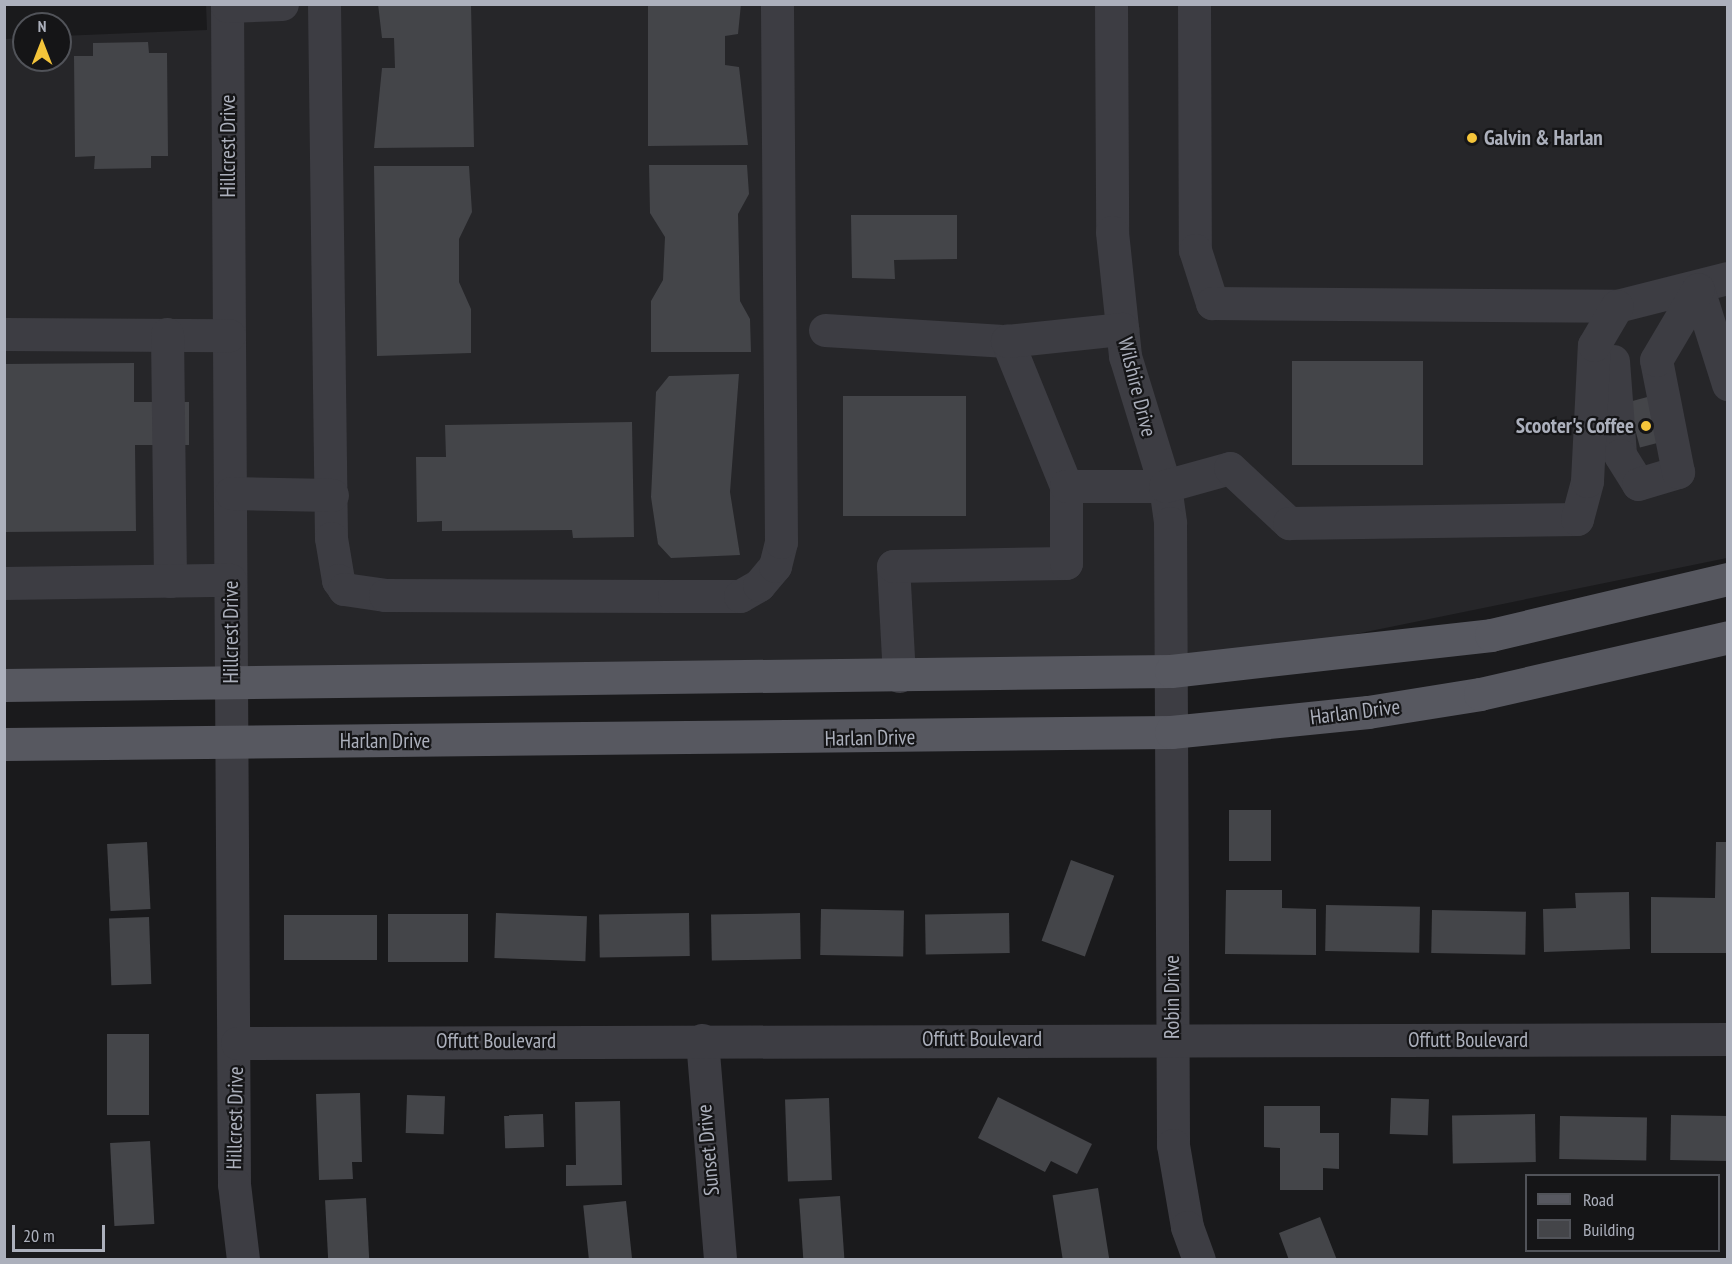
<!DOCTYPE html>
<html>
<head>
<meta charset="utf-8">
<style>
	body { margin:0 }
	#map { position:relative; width:1732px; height:1264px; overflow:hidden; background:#1a1a1c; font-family:"PT Sans Narrow",sans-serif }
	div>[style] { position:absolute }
	.built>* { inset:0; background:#262629 }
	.building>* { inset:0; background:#444549; transform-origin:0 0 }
	.minor>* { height:33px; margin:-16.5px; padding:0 16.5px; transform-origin:16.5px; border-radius:16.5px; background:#3d3d43 }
	.major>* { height:33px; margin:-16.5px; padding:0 16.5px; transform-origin:16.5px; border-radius:16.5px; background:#575860 }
	.dots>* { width:16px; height:16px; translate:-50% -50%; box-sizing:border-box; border:3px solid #151517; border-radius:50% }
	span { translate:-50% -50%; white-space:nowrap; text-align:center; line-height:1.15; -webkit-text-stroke:4.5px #151517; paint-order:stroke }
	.poi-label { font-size:21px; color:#acb0bc; font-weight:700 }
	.left { translate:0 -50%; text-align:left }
	.right { translate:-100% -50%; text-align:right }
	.street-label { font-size:21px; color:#acb0bc }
	.frame { position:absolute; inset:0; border:6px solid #acb0bc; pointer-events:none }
	.legend { position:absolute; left:1525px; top:1174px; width:195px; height:78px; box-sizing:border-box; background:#151517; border:2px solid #515359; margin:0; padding:8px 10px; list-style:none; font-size:18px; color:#acb0bc }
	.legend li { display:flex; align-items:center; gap:12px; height:30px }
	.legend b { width:30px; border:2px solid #515359 }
	.north { position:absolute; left:12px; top:12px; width:60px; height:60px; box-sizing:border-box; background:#151517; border:2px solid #515359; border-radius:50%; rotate:0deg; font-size:16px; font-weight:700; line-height:24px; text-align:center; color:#acb0bc }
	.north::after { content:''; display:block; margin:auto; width:21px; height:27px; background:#f4c43a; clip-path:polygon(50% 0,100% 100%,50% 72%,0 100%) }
	.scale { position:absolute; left:12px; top:1225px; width:93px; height:27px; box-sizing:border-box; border:3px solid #acb0bc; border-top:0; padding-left:8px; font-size:18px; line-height:21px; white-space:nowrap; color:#acb0bc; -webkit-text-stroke:4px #151517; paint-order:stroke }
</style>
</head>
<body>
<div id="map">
	<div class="built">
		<i style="clip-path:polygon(206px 4px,1727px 5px,1727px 558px,1297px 646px,1104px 660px,5px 671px,4px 39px,24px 38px,24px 60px,60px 60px,60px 36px,207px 30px)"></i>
	</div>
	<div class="building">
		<i style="clip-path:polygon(378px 4px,471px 4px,474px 147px,374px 148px,382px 68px,395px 68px,394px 38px,382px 38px)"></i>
		<i style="clip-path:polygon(648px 4px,741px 4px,738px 34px,725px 36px,725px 65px,739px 67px,748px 145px,648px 146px)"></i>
		<i style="clip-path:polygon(148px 42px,149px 53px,167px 53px,168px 156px,151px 156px,151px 168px,94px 169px,95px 156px,75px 157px,74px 56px,93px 56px,93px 43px)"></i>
		<i style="clip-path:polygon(649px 165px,747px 165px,749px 194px,738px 214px,740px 301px,750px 319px,751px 352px,651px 352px,651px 301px,663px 280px,665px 237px,650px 213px)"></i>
		<i style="clip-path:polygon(374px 166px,469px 166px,472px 212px,459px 239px,459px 282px,471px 309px,471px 353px,377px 356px)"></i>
		<i style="clip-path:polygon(851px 215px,957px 215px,957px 259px,894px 260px,895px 279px,852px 278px)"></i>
		<i style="left:1292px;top:361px;width:131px;height:104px"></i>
		<i style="clip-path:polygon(134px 363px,134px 402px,189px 402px,189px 445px,135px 445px,136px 531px,4px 532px,4px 364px)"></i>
		<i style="clip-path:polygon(739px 374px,730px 492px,740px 555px,671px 558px,658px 544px,651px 497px,656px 392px,669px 376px)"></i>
		<i style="left:843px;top:396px;width:123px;height:120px"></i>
		<i style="left:1651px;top:396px;width:47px;height:24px;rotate:75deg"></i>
		<i style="clip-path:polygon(632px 422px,634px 537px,573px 538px,572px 530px,442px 531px,442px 521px,417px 522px,416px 457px,446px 457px,445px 425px)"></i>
		<i style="left:1229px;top:810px;width:42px;height:51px"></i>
		<i style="left:147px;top:842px;width:67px;height:40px;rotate:87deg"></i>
		<i style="clip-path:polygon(1716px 842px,1728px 842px,1728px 953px,1651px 953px,1651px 897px,1715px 898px)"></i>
		<i style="left:1071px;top:860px;width:46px;height:86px;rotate:20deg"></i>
		<i style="clip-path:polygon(1226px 890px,1282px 890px,1282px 908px,1316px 909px,1316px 955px,1225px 954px)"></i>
		<i style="clip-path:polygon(1629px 892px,1630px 949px,1544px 952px,1543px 909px,1576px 908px,1575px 893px)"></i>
		<i style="left:1326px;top:905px;width:94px;height:46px;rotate:1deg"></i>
		<i style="left:821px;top:909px;width:83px;height:46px;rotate:1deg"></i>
		<i style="left:1432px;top:910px;width:94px;height:43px;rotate:1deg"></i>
		<i style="left:496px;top:913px;width:91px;height:45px;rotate:2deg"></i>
		<i style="left:689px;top:913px;width:43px;height:90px;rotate:89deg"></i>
		<i style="left:800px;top:913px;width:46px;height:89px;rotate:89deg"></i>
		<i style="left:1009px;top:913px;width:40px;height:84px;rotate:89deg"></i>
		<i style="left:468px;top:914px;width:48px;height:80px;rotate:90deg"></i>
		<i style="left:284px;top:915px;width:93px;height:45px"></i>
		<i style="left:149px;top:917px;width:67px;height:40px;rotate:88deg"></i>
		<i style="left:107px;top:1034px;width:42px;height:81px"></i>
		<i style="clip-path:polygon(360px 1093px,362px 1162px,352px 1162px,353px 1179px,319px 1180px,316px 1094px)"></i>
		<i style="left:407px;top:1095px;width:38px;height:38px;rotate:2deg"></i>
		<i style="clip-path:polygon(998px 1097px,1092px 1144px,1077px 1174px,1051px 1161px,1045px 1172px,978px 1138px)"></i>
		<i style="left:829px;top:1098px;width:82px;height:44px;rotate:88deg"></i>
		<i style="left:1391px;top:1098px;width:38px;height:36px;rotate:2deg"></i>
		<i style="clip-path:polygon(620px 1101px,622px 1185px,566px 1186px,566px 1165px,576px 1165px,575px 1102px)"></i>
		<i style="clip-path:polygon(1264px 1106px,1320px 1106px,1320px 1133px,1339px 1133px,1339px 1169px,1323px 1168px,1323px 1190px,1280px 1190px,1280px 1148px,1264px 1147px)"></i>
		<i style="left:543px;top:1114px;width:33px;height:39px;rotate:88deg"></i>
		<i style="left:1535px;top:1114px;width:48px;height:83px;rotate:89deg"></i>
		<i style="left:1671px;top:1115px;width:57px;height:45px;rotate:1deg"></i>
		<i style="left:1560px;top:1116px;width:87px;height:43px;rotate:1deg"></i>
		<i style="left:150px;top:1141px;width:83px;height:40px;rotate:87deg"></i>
		<i style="left:1098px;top:1188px;width:73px;height:46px;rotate:81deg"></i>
		<i style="left:840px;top:1196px;width:64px;height:41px;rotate:86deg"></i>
		<i style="left:366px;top:1198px;width:62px;height:41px;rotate:87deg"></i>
		<i style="left:626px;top:1201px;width:59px;height:43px;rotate:84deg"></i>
		<i style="clip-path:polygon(1320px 1217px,1337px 1260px,1289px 1260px,1279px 1233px)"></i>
	</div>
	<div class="minor">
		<i style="left:227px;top:4px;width:1180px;rotate:89.66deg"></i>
		<i style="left:234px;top:1184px;width:77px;rotate:83.2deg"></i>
		<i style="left:324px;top:4px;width:534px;rotate:89.25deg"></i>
		<i style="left:331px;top:538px;width:43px;rotate:80.5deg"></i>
		<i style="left:338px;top:580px;width:11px;rotate:56deg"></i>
		<i style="left:344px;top:589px;width:41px;rotate:8.3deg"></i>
		<i style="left:385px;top:595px;width:289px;rotate:0.2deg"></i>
		<i style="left:674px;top:596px;width:66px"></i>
		<i style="left:740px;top:596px;width:22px;rotate:-30deg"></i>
		<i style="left:759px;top:585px;width:25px;rotate:-50deg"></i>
		<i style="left:775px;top:566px;width:25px;rotate:-76deg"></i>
		<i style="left:781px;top:542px;width:538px;rotate:-90.43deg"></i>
		<i style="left:1111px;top:4px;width:228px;rotate:89.7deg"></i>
		<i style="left:1112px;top:232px;width:125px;rotate:84deg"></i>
		<i style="left:1125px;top:356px;width:136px;rotate:72.9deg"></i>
		<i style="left:1165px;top:486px;width:37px;rotate:82deg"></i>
		<i style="left:1170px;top:523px;width:622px;rotate:89.72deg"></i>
		<i style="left:1173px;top:1145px;width:83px;rotate:80.3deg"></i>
		<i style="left:1187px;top:1227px;width:35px;rotate:70deg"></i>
		<i style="left:1194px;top:4px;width:246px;rotate:89.8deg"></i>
		<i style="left:1195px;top:250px;width:56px;rotate:72.2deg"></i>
		<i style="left:1212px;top:303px;width:405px;rotate:0.4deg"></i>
		<i style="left:1617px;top:306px;width:114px;rotate:-14.2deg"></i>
		<i style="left:227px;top:6px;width:55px;rotate:-2.1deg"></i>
		<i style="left:1698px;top:289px;width:100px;rotate:72.5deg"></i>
		<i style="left:825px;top:330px;width:182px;rotate:3.5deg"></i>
		<i style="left:4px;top:334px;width:225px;rotate:0.3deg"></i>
		<i style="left:167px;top:334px;width:247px;rotate:89.3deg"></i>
		<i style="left:1613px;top:361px;width:94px;rotate:85.7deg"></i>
		<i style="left:1620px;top:455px;width:34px;rotate:58deg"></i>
		<i style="left:1638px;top:484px;width:42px;rotate:-16.7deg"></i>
		<i style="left:1678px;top:472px;width:114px;rotate:-101.1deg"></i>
		<i style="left:1656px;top:360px;width:82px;rotate:-59.4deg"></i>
		<i style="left:1066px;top:486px;width:157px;rotate:-112.1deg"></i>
		<i style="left:1007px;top:341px;width:116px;rotate:-6deg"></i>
		<i style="left:231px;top:493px;width:101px;rotate:1.1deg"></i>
		<i style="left:4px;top:583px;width:226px;rotate:-0.8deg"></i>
		<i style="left:899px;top:676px;width:110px;rotate:-93.1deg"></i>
		<i style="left:893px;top:566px;width:173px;rotate:-1deg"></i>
		<i style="left:1066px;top:563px;width:77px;rotate:-90deg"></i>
		<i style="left:1066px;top:486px;width:99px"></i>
		<i style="left:1165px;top:486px;width:67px;rotate:-15.5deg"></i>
		<i style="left:1230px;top:468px;width:81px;rotate:43deg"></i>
		<i style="left:1289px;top:523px;width:288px;rotate:-0.8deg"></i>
		<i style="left:1577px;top:519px;width:39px;rotate:-75deg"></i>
		<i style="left:1587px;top:481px;width:136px;rotate:-87.1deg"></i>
		<i style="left:1594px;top:345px;width:45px;rotate:-59.5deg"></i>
		<i style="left:702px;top:1040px;width:221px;rotate:85.3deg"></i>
		<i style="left:237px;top:1043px;width:1491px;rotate:-0.15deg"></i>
	</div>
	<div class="major">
		<i style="left:4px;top:685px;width:1167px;rotate:-0.69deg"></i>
		<i style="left:1171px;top:671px;width:322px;rotate:-6.4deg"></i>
		<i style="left:1491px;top:635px;width:244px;rotate:-13.3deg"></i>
		<i style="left:4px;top:744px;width:1167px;rotate:-0.59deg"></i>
		<i style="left:1171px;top:732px;width:198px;rotate:-5.8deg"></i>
		<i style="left:1368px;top:712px;width:113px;rotate:-9.1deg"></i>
		<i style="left:1480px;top:694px;width:254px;rotate:-12.9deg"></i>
	</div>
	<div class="dots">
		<i style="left:1472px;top:138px;background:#f4c43a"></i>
		<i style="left:1646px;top:426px;background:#f4c43a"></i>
	</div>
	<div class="poi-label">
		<span class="left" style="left:1484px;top:138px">Galvin &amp; Harlan</span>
		<span class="right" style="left:1634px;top:426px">Scooter's Coffee</span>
	</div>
	<div class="street-label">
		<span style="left:228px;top:146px;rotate:-90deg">Hillcrest Drive</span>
		<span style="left:1137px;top:387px;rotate:76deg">Wilshire Drive</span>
		<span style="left:231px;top:632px;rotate:-90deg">Hillcrest Drive</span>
		<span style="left:1355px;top:712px;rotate:-7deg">Harlan Drive</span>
		<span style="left:870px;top:738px;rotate:-1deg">Harlan Drive</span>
		<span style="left:385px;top:741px">Harlan Drive</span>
		<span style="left:1172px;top:997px;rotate:-90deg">Robin Drive</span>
		<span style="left:982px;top:1039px">Offutt Boulevard</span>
		<span style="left:1468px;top:1040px">Offutt Boulevard</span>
		<span style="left:496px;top:1041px">Offutt Boulevard</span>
		<span style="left:235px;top:1118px;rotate:-89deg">Hillcrest Drive</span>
		<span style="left:708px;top:1150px;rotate:-95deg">Sunset Drive</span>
	</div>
	<div class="frame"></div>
	<ul class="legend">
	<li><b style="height:8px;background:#575860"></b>Road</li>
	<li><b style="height:16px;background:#444549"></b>Building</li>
	</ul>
	<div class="north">N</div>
	<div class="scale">20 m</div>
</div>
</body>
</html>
